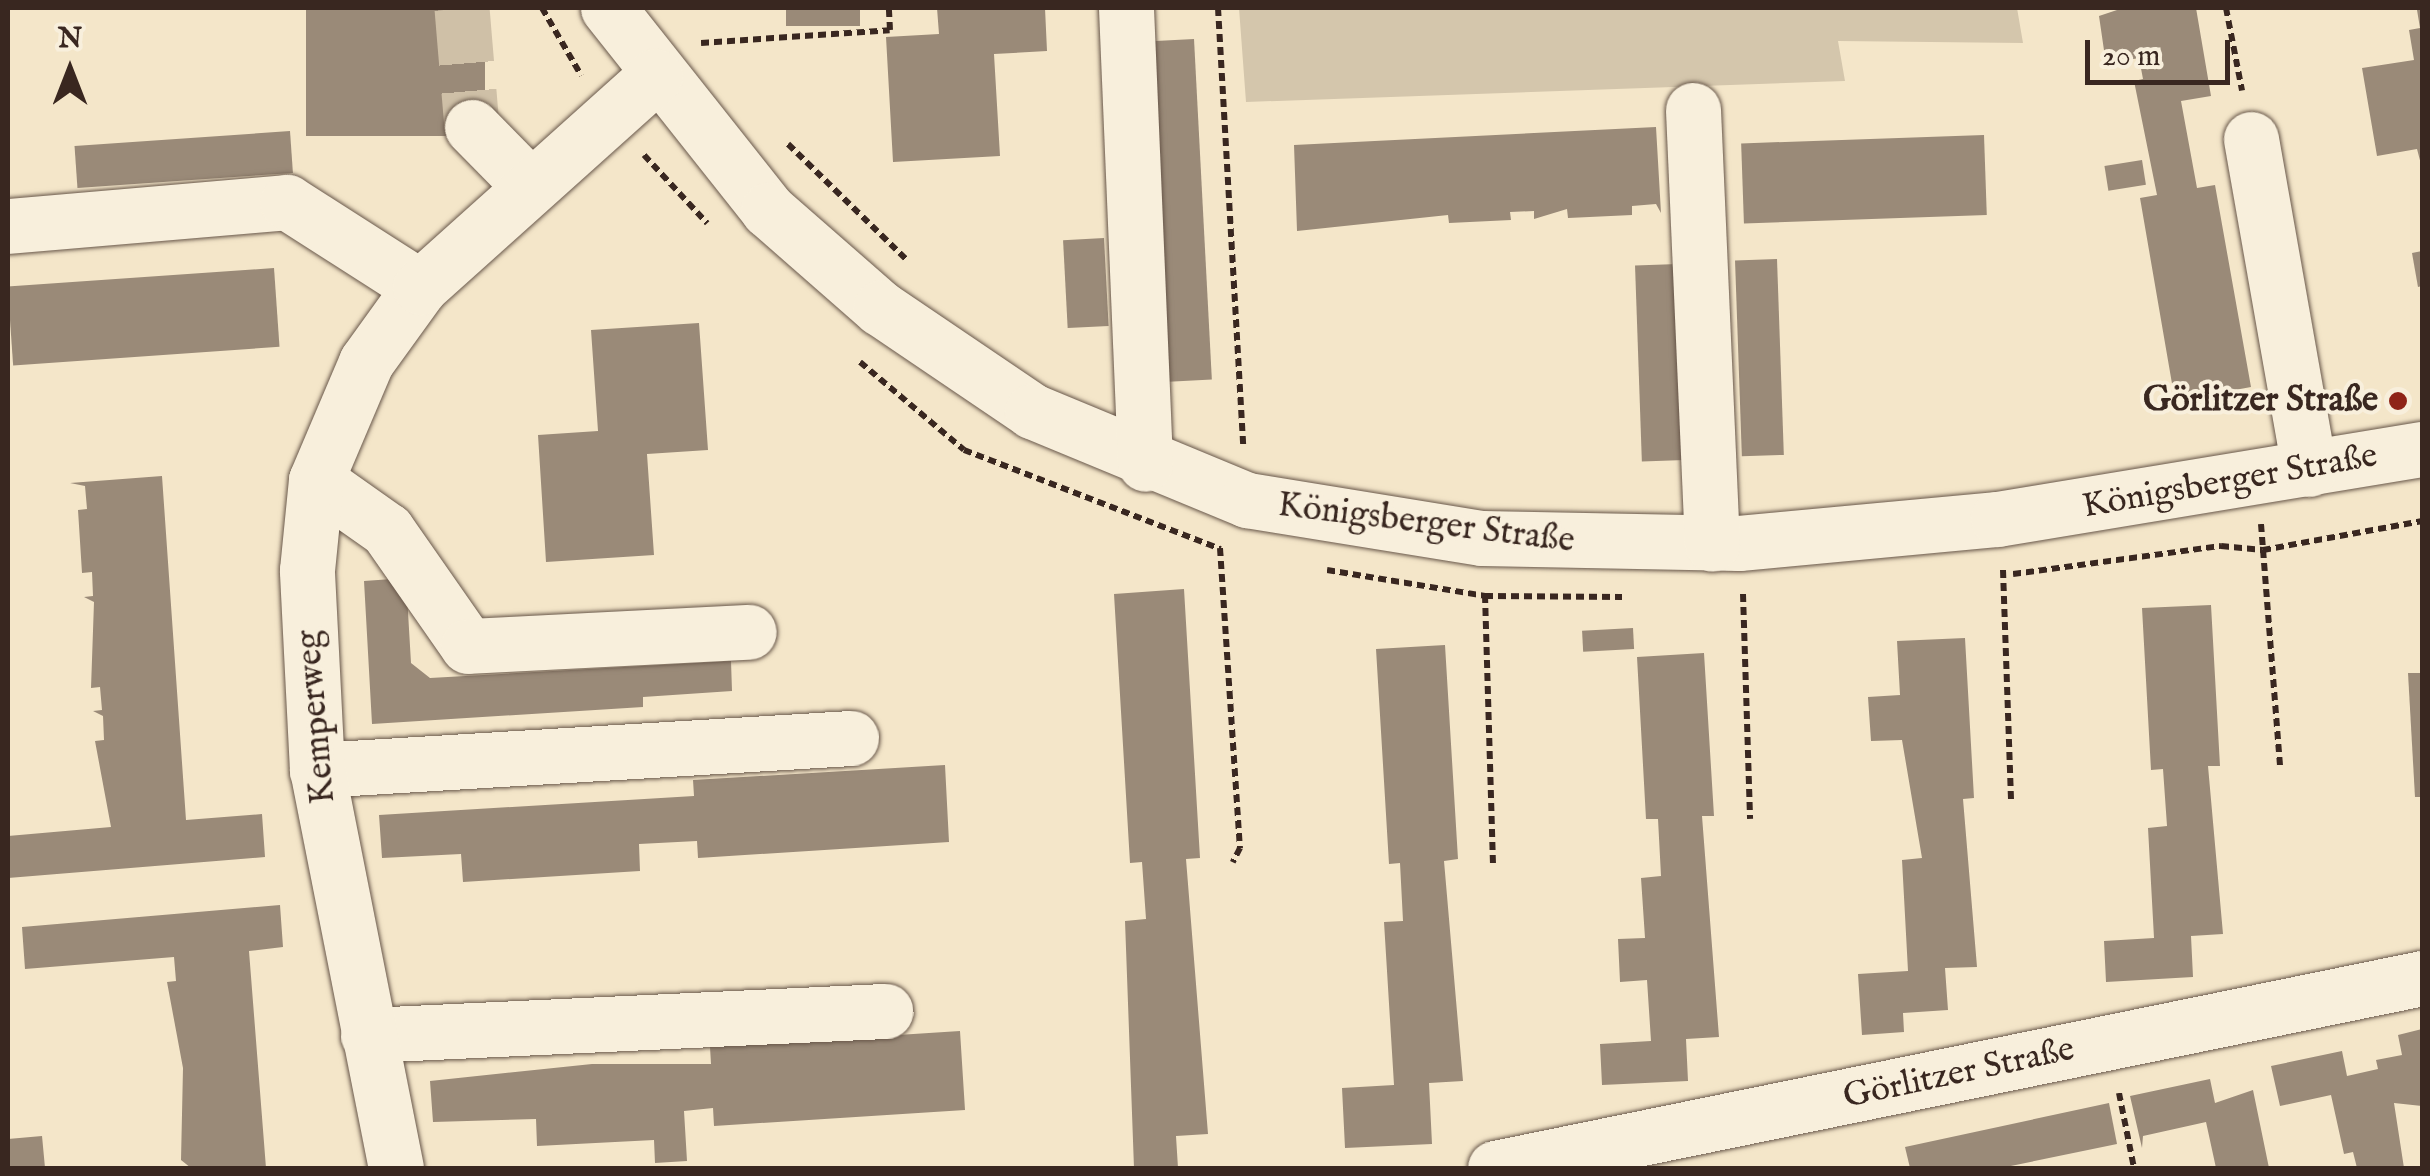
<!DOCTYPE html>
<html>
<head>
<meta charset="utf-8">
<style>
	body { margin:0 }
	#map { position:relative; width:2430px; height:1176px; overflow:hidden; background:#f4e6c9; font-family:"IM FELL English",serif }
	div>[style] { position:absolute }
	.green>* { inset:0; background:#d4c6ac }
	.building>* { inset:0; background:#9a8a78; transform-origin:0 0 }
	.minor-tunnel>* { height:55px; margin-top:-27.5px; transform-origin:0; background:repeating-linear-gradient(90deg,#cfc0a7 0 55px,transparent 0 83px) }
	.path>* { height:6px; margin-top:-3px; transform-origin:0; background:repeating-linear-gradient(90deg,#392720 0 8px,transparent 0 13px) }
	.roads { filter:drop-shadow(0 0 2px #68574a) drop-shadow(0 0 2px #68574a) }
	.minor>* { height:55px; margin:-27.5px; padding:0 27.5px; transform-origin:27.5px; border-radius:27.5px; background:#f8efdc }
	.dots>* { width:28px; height:28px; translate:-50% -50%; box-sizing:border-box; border:5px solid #f8efdc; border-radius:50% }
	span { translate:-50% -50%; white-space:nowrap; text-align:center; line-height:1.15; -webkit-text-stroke:8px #f8efdc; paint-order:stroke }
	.poi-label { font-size:35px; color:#392720; font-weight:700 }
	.right { translate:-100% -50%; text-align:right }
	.street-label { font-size:35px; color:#392720 }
	.frame { position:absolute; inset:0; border:10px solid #392720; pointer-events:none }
	.north { position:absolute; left:20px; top:20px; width:100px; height:100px; -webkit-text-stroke:8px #f8efdc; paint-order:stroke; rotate:0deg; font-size:28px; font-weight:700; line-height:40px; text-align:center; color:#392720 }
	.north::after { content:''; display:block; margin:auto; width:35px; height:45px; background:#392720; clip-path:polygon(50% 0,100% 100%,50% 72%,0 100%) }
	.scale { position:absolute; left:2085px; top:40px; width:145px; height:45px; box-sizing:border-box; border:5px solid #392720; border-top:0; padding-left:12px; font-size:30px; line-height:35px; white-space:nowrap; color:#392720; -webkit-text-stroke:8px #f8efdc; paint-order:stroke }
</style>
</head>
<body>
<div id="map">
	<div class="green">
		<i style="clip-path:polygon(1239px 8px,2017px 8px,2023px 43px,1838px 41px,1845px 81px,1246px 102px)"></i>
	</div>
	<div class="building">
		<i style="left:306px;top:8px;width:179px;height:128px"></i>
		<i style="left:786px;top:8px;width:74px;height:18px"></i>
		<i style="clip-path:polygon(937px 8px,1045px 8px,1047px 51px,994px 54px,1000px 156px,893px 162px,886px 37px,939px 34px)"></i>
		<i style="clip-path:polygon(2123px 8px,2196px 8px,2211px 96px,2181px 101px,2197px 188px,2215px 185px,2251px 387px,2175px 401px,2140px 198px,2157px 195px,2134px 81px,2143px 79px,2139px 58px,2106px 64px,2099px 16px)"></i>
		<i style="clip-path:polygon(2405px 8px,2422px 8px,2422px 168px,2417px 149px,2377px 156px,2362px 68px,2414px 60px,2409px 30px,2420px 28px,2417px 10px)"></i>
		<i style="left:1194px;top:39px;width:341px;height:43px;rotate:87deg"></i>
		<i style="clip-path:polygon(1656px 127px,1661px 213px,1656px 204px,1632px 206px,1632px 215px,1568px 218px,1567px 209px,1534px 219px,1534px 211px,1510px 212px,1511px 220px,1449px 223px,1448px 215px,1297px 231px,1294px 145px)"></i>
		<i style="left:290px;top:131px;width:42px;height:216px;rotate:86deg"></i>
		<i style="left:1984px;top:135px;width:80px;height:243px;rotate:88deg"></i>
		<i style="left:2142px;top:160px;width:25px;height:38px;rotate:81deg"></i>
		<i style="left:1104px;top:238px;width:88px;height:41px;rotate:87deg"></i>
		<i style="clip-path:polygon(2422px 251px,2422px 286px,2418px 287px,2412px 253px)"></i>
		<i style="left:1777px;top:259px;width:196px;height:42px;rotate:88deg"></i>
		<i style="left:1678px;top:264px;width:196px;height:43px;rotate:88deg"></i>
		<i style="left:274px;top:268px;width:79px;height:267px;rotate:86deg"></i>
		<i style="clip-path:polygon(699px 323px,708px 450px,647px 454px,654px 555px,546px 562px,538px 435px,598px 431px,591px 330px)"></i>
		<i style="clip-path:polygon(162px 476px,186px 820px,262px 814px,265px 857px,8px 878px,8px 836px,111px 827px,95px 741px,104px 740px,103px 716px,93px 711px,102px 710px,100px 687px,91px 688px,94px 602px,84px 597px,93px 596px,92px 572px,82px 573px,78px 510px,87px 509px,85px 486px,70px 483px)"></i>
		<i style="clip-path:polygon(406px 578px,411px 663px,430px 678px,731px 661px,732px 691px,643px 697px,643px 707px,372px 724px,364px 581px)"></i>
		<i style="clip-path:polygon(1184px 589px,1200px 858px,1186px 859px,1208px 1134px,1176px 1136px,1178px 1168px,1134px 1168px,1125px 921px,1146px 919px,1142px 862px,1130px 863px,1114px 594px)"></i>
		<i style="clip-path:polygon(2211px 605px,2220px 766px,2208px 766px,2223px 934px,2191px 936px,2193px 977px,2106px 982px,2104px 941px,2154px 938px,2148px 828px,2167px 826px,2163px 769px,2151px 770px,2142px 608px)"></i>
		<i style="left:1633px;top:628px;width:21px;height:51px;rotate:87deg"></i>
		<i style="clip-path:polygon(1965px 638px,1974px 798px,1963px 799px,1977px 967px,1945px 968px,1948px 1010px,1903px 1013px,1904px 1032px,1862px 1035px,1858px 974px,1908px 971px,1902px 860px,1922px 858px,1902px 740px,1871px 741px,1868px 697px,1900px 695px,1897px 641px)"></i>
		<i style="clip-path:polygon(1445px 645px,1458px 859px,1444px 861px,1463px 1081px,1429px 1083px,1432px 1144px,1345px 1148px,1342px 1088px,1394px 1085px,1384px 922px,1403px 921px,1400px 863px,1389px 864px,1376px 649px)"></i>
		<i style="clip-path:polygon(1704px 653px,1714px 816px,1702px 816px,1719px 1037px,1686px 1039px,1688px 1081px,1602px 1085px,1600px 1044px,1651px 1041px,1647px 980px,1620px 982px,1618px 939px,1645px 938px,1641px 878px,1661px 876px,1658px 819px,1646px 819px,1637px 657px)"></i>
		<i style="clip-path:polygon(2408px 673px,2422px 673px,2422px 797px,2415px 797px)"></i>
		<i style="clip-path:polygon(945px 765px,949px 842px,698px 858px,697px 841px,639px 844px,640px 871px,463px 882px,461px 854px,382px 858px,379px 815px,694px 796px,693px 780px)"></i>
		<i style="clip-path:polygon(280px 905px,283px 947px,249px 951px,266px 1168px,191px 1168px,181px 1160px,183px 1068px,167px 982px,176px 981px,174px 957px,25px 969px,22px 927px)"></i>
		<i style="clip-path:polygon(2422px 1029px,2422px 1106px,2394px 1103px,2404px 1168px,2357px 1168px,2353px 1152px,2344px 1154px,2331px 1095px,2280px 1106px,2271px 1066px,2342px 1051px,2347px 1076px,2378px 1069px,2376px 1060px,2402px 1055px,2398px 1035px)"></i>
		<i style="clip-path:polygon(960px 1031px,965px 1110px,714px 1126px,713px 1108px,684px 1111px,687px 1161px,655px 1163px,654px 1140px,537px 1146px,536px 1119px,433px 1122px,430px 1081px,592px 1064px,711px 1064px,710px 1047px)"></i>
		<i style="clip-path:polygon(2210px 1079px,2215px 1103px,2253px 1090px,2269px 1168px,2216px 1168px,2206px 1122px,2143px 1136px,2142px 1148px,2130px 1096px)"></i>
		<i style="clip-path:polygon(2109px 1103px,2117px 1144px,2001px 1168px,1910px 1168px,1905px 1147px)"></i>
		<i style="clip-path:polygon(42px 1136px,45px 1168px,8px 1168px,8px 1139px)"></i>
	</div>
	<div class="minor-tunnel">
		<i style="left:462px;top:8px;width:119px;rotate:85.2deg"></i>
	</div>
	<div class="path">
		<i style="left:542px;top:8px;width:78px;rotate:59.8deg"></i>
		<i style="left:1218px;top:8px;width:437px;rotate:86.7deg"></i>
		<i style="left:2226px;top:8px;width:84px;rotate:79deg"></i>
		<i style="left:701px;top:43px;width:189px;rotate:-3.9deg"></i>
		<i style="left:890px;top:30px;width:22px;rotate:-93deg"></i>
		<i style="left:788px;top:144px;width:166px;rotate:44.3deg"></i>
		<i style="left:644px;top:155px;width:93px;rotate:47.2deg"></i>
		<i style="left:860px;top:362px;width:136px;rotate:40.2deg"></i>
		<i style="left:964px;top:450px;width:275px;rotate:21.1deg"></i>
		<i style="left:2261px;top:524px;width:244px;rotate:85.5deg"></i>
		<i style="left:1220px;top:548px;width:301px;rotate:86.2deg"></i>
		<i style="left:1240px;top:848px;width:16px;rotate:117deg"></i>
		<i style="left:1327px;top:570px;width:160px;rotate:9.3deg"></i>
		<i style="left:1485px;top:596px;width:137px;rotate:0.4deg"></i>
		<i style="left:2003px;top:570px;width:232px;rotate:88deg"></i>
		<i style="left:2013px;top:574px;width:210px;rotate:-7.7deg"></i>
		<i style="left:2221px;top:546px;width:42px;rotate:5.4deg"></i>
		<i style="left:2263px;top:550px;width:162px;rotate:-10.3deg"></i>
		<i style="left:1743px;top:594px;width:225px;rotate:88.2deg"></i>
		<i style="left:1485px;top:595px;width:272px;rotate:88.3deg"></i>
		<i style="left:2119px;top:1093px;width:76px;rotate:78.7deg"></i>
	</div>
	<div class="roads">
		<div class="minor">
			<i style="left:608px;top:8px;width:258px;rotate:51.6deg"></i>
			<i style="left:768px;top:210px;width:149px;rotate:41.2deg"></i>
			<i style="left:880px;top:308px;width:184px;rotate:34.1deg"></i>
			<i style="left:1032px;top:411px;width:233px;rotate:22.5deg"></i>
			<i style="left:1247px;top:500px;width:238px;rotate:9.2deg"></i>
			<i style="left:1482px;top:538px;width:257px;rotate:1.1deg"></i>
			<i style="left:1739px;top:543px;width:260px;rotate:-5.3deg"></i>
			<i style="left:1998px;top:519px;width:430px;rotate:-9.4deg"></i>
			<i style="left:1126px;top:8px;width:456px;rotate:87.6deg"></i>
			<i style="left:1693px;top:110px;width:434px;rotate:87.5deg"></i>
			<i style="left:472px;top:127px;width:83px;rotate:45.5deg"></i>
			<i style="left:2251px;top:139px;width:335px;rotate:80deg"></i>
			<i style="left:8px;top:226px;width:280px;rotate:-4.9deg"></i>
			<i style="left:287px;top:202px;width:158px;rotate:32.6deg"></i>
			<i style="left:316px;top:480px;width:87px;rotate:35.2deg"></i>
			<i style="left:387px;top:530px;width:141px;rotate:55.1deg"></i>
			<i style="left:468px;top:646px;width:281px;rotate:-2.9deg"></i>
			<i style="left:317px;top:770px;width:535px;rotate:-3.43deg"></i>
			<i style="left:368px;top:1035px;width:518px;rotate:-2.66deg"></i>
			<i style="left:396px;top:1168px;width:406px;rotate:-101.2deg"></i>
			<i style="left:317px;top:770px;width:200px;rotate:-92.9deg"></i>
			<i style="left:307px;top:570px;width:90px;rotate:-84.3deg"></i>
			<i style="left:316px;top:480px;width:128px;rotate:-67deg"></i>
			<i style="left:366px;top:362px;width:92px;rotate:-54.2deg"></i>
			<i style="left:420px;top:287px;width:316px;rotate:-41.9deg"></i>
			<i style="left:1495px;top:1168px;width:946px;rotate:-11.58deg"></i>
		</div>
	</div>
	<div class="dots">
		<i style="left:2398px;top:401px;background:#8f2418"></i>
	</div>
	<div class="poi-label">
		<span class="right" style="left:2378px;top:401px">Görlitzer Straße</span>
	</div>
	<div class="street-label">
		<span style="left:2230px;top:482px;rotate:-10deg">Königsberger Straße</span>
		<span style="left:1426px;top:524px;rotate:7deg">Königsberger Straße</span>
		<span style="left:317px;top:717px;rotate:-95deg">Kemperweg</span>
		<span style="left:1959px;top:1074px;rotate:-12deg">Görlitzer Straße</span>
	</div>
	<div class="frame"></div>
	<div class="north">N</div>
	<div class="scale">20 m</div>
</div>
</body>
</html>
